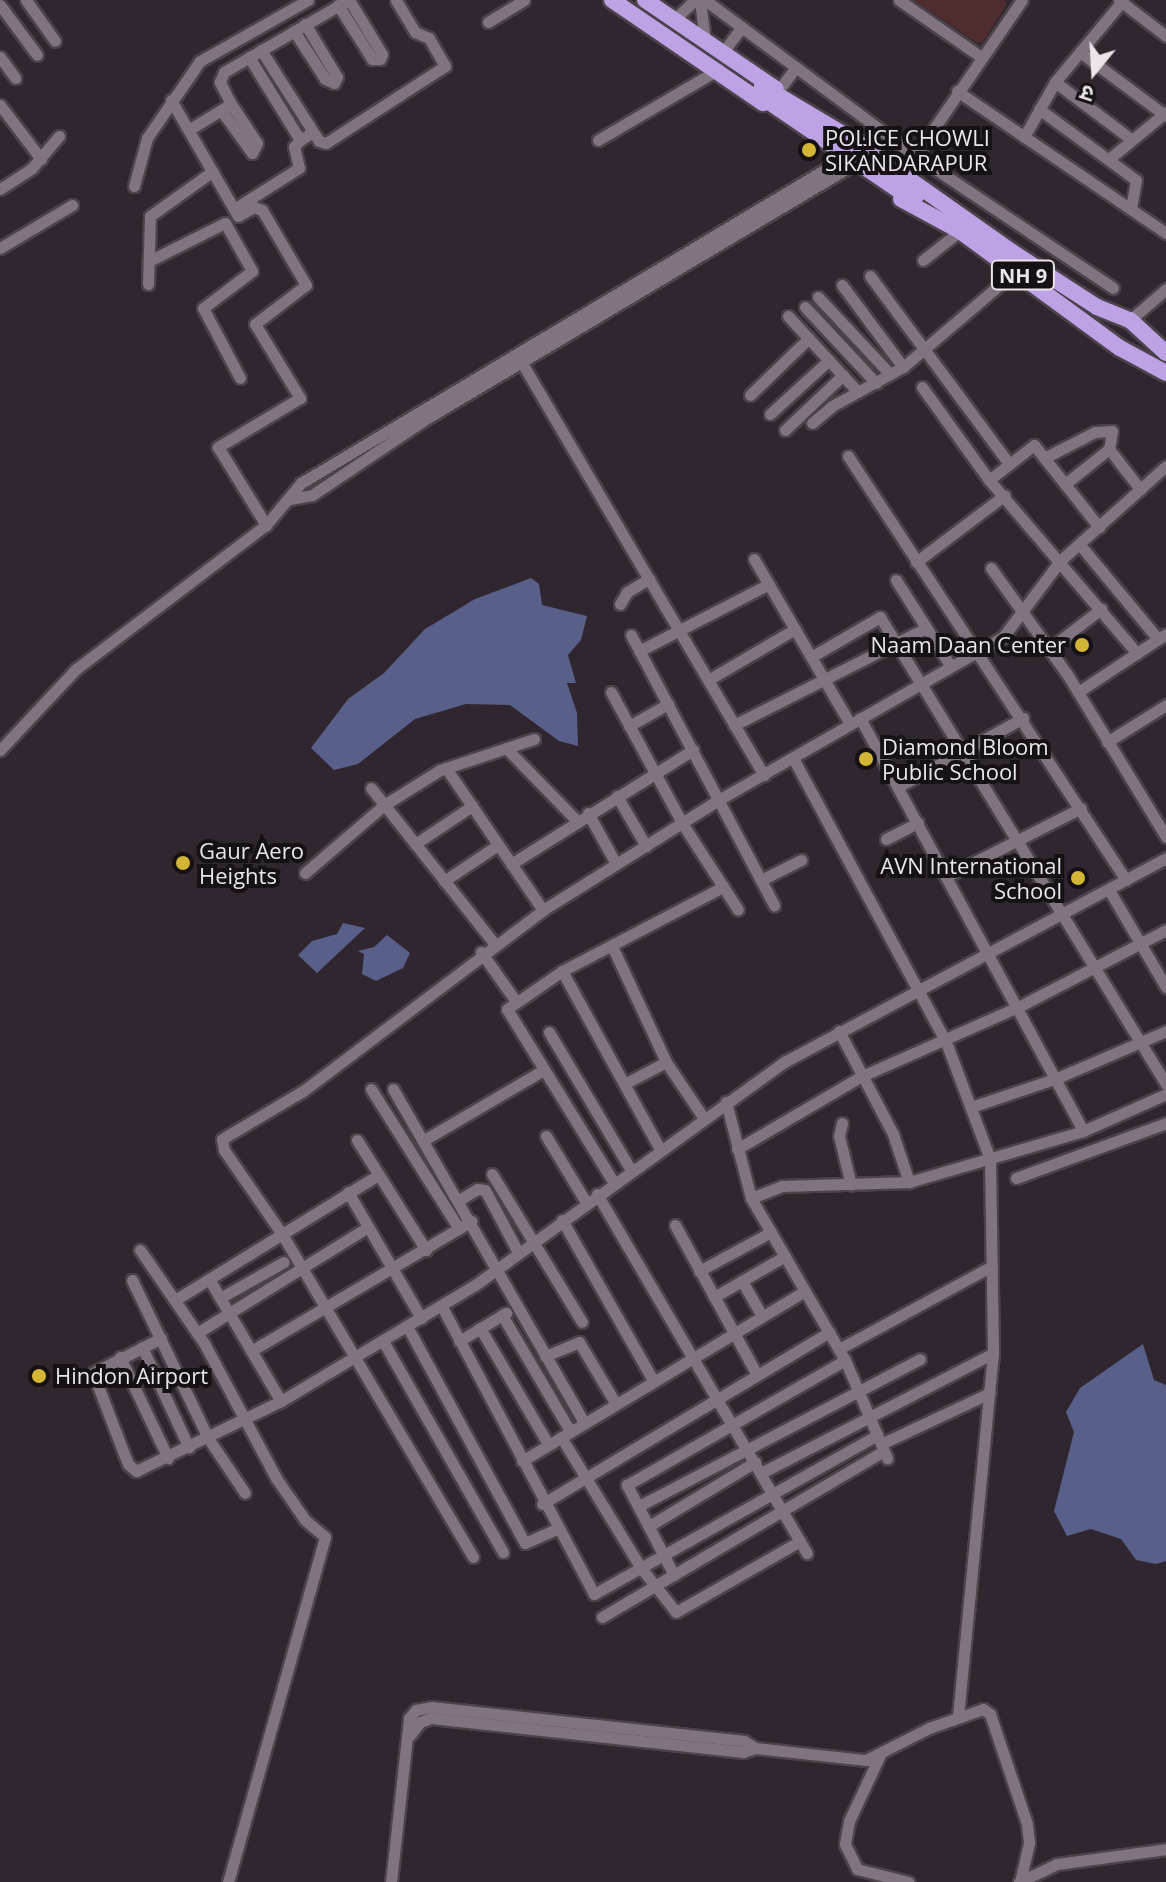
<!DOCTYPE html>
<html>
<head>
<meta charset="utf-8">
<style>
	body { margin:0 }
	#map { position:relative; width:1166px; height:1882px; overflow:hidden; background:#30262f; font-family:"Open Sans","Noto Sans Devanagari",sans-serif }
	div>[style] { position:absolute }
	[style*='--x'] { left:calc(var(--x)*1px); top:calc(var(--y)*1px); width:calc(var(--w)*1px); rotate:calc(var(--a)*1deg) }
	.green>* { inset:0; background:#4f2c2d }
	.water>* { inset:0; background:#585f89 }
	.roads { filter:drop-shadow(2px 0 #4b424a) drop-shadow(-2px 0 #4b424a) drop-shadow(0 2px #4b424a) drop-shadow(0 -2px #4b424a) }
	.minor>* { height:11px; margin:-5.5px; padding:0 5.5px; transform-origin:5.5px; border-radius:5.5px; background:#807480 }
	.highway>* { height:16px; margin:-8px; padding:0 8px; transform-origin:8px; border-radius:8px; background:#bda3e6 }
	.dots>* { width:22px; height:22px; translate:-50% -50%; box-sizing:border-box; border:4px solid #151115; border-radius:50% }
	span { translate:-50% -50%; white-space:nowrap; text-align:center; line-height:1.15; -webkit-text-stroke:8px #151115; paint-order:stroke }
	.shield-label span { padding:2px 6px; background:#151115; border:2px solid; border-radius:6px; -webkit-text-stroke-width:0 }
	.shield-label { font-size:20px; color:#ebe5eb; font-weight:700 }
	.poi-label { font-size:22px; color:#ebe5eb }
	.left { translate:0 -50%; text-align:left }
	.right { translate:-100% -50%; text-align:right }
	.north { position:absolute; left:1054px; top:32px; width:80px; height:80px; -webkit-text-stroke:6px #151115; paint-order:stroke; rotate:198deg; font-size:22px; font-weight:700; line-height:32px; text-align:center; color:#ebe5eb }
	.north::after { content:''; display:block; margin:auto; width:28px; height:36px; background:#ebe5eb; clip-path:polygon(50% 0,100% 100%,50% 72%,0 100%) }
</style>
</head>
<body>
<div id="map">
	<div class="green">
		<div style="clip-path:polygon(914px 0,1004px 0,1007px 4px,983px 42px,977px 43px)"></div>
	</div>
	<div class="water">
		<div style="clip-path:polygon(531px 578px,539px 584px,542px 605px,587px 616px,581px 640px,568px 655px,576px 683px,567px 683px,577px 713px,578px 746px,559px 741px,510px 705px,466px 704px,415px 719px,358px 764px,334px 770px,311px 748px,348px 699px,384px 673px,425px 629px,475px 599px)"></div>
		<div style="clip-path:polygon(343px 923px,365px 928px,317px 973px,298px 955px,312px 941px,337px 934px)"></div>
		<div style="clip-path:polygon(387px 935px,410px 953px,403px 968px,376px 981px,362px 974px,364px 954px,358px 951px,374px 947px)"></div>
		<div style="clip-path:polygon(1143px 1344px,1154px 1380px,1166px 1385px,1166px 1561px,1156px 1564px,1136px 1560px,1121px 1539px,1091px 1529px,1067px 1536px,1054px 1511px,1074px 1432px,1066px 1412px,1080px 1388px)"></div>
	</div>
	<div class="roads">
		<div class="minor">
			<div style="--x:26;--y:0;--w:50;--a:54.7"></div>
			<div style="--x:700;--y:0;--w:39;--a:83"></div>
			<div style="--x:705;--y:0;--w:262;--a:36.5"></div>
			<div style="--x:916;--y:156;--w:237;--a:33.8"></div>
			<div style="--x:899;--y:0;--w:100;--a:34.8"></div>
			<div style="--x:1119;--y:0;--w:59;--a:37.5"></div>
			<div style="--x:0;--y:5;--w:62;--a:53.5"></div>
			<div style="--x:338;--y:5;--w:64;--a:57.8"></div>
			<div style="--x:372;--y:59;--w:8;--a:0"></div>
			<div style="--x:380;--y:59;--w:5;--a:-68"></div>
			<div style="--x:382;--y:54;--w:63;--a:-121.4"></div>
			<div style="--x:675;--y:19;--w:28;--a:-44"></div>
			<div style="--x:488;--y:22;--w:42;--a:-31.4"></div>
			<div style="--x:294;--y:31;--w:57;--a:57.1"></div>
			<div style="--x:325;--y:79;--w:10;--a:24"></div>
			<div style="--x:334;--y:83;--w:7;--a:-63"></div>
			<div style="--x:337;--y:77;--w:62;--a:-121.1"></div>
			<div style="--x:261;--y:50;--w:108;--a:57.5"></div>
			<div style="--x:319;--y:141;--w:7;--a:16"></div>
			<div style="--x:326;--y:143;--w:142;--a:-32.9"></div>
			<div style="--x:445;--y:66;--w:32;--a:-120"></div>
			<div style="--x:429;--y:38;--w:15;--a:-157"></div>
			<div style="--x:415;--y:32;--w:37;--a:-121"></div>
			<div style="--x:723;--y:52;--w:31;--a:-53"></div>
			<div style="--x:1080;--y:52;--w:107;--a:36.7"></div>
			<div style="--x:0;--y:57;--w:26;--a:54"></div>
			<div style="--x:249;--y:57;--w:97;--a:58.4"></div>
			<div style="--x:300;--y:140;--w:15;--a:-32"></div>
			<div style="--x:1055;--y:82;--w:95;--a:36.9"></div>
			<div style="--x:778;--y:91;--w:30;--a:-53"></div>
			<div style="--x:957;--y:91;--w:253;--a:34.2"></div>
			<div style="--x:171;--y:100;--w:134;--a:60"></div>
			<div style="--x:238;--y:216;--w:18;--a:-29"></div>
			<div style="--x:254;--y:207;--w:9;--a:21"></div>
			<div style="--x:262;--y:210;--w:87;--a:59.6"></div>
			<div style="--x:306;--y:285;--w:64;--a:142.6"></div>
			<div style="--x:255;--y:324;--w:87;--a:58.7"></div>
			<div style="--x:300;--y:398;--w:96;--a:149.1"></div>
			<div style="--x:218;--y:447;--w:92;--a:58.4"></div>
			<div style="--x:0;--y:105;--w:68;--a:52.8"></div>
			<div style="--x:1039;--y:109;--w:120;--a:36.2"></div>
			<div style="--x:1136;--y:180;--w:28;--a:100"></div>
			<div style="--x:221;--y:110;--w:53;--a:54.2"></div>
			<div style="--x:252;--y:153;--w:11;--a:-63"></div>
			<div style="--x:257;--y:143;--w:47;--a:-123.7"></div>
			<div style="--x:190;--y:129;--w:48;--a:-31.4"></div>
			<div style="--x:231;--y:104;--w:25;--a:-117"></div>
			<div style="--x:220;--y:82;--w:11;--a:-68"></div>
			<div style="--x:224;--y:72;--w:143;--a:-30.1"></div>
			<div style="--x:1024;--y:137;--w:63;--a:-60.6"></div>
			<div style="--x:1055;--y:82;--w:107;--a:-50.3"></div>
			<div style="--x:598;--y:140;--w:140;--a:-30.4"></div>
			<div style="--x:1109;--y:159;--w:74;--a:-39.5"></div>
			<div style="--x:902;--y:175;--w:212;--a:-55.6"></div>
			<div style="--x:134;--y:186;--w:50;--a:-74.8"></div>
			<div style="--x:147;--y:138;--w:93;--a:-55.5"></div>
			<div style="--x:200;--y:61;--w:124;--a:-29.5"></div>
			<div style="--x:0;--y:189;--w:38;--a:-33"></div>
			<div style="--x:32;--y:168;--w:42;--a:-49.8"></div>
			<div style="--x:234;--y:209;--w:77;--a:-32.2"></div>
			<div style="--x:299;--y:168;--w:22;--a:-103"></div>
			<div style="--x:294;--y:147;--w:9;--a:-49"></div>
			<div style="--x:0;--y:248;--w:84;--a:-30.8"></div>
			<div style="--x:923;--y:260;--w:47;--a:-38.1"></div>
			<div style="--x:149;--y:261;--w:85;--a:-26.6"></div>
			<div style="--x:225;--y:223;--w:55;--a:60.6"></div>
			<div style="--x:252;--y:271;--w:61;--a:142.9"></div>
			<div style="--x:203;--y:308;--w:79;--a:62.1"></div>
			<div style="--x:870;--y:276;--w:234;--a:53.5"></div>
			<div style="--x:148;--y:284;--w:68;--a:-88.3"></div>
			<div style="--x:150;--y:216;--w:77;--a:-35.5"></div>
			<div style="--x:842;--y:285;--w:102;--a:53.4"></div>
			<div style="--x:818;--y:297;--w:105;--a:46.9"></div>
			<div style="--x:805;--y:307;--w:104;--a:46.9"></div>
			<div style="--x:788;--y:316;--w:103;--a:47.4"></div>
			<div style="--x:1130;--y:320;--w:48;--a:-40.7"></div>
			<div style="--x:522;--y:363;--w:478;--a:59.6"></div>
			<div style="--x:922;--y:387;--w:115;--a:54.2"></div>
			<div style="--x:989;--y:480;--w:228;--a:49.5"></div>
			<div style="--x:750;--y:395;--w:82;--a:-44"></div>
			<div style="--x:770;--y:414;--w:80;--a:-42.5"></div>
			<div style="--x:812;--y:423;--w:26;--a:-40"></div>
			<div style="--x:832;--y:406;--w:81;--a:-28.8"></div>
			<div style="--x:903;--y:367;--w:150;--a:-40.4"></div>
			<div style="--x:785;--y:430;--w:80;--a:-43.5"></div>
			<div style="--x:1109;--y:449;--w:51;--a:52.2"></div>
			<div style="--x:848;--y:456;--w:507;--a:56.75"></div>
			<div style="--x:1044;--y:458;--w:57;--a:-27"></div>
			<div style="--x:1095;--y:432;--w:17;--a:-3"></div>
			<div style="--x:1112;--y:431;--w:18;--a:99"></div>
			<div style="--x:1109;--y:449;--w:56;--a:141.5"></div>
			<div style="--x:989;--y:480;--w:57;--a:-37.9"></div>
			<div style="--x:1034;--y:445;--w:105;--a:51.6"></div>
			<div style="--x:290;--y:499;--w:22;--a:-10"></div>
			<div style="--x:312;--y:495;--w:135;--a:-33.8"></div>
			<div style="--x:424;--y:420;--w:508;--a:-30.75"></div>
			<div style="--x:1080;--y:545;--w:122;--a:50.3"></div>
			<div style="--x:754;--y:559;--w:191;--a:59.8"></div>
			<div style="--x:916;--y:562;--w:111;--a:-37"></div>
			<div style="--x:991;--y:568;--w:130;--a:54.4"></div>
			<div style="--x:1067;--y:674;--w:191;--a:58.7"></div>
			<div style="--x:896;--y:580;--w:101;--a:57.6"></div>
			<div style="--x:620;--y:604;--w:14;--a:-60"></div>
			<div style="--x:627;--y:592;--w:26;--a:-31"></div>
			<div style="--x:631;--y:635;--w:306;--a:62.1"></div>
			<div style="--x:1049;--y:649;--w:66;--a:-37.6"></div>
			<div style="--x:639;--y:651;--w:146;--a:-27.3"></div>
			<div style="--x:811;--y:657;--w:80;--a:-30.1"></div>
			<div style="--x:880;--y:617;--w:548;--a:58.52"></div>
			<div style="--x:708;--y:680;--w:101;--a:-30.4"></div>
			<div style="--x:611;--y:692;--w:149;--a:61.5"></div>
			<div style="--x:682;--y:823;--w:103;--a:57.2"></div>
			<div style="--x:1078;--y:692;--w:105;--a:-33.4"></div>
			<div style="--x:860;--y:718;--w:469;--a:61.6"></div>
			<div style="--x:734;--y:725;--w:215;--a:-26.8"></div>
			<div style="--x:629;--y:726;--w:45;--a:-29.4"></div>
			<div style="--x:1107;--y:742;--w:70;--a:-32.1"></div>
			<div style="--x:506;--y:748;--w:100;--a:45.8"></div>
			<div style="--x:0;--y:750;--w:111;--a:-46.8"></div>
			<div style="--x:76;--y:669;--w:238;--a:-37.2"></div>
			<div style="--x:266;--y:525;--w:55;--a:-50.2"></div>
			<div style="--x:301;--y:483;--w:641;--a:-30.89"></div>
			<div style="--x:793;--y:758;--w:323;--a:61.7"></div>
			<div style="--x:946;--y:1042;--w:125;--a:69.4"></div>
			<div style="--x:990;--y:1159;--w:194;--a:89.1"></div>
			<div style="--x:993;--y:1353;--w:365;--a:95.5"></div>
			<div style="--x:446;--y:768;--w:172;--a:55.7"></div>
			<div style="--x:898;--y:787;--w:143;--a:-28.9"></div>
			<div style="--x:371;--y:788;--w:198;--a:51.6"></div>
			<div style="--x:617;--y:796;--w:58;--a:59.9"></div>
			<div style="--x:588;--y:813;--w:58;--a:61.2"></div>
			<div style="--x:886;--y:839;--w:36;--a:-27"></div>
			<div style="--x:415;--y:844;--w:69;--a:-33.7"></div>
			<div style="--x:511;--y:864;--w:215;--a:-32.1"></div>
			<div style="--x:305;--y:873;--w:104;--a:-40.7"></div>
			<div style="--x:384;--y:805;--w:66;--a:-32"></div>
			<div style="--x:440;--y:770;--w:99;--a:-18.3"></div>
			<div style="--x:947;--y:876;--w:150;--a:-26.9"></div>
			<div style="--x:761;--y:880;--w:45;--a:-26.6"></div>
			<div style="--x:444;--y:881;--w:65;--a:-33.7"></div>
			<div style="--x:1109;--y:890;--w:113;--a:59.6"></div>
			<div style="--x:612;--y:946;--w:128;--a:65"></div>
			<div style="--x:666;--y:1062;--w:66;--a:56.1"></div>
			<div style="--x:481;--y:952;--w:59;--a:54.7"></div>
			<div style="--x:562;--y:971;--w:203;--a:61.2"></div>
			<div style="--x:839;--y:1031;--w:116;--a:62.3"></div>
			<div style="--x:893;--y:1134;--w:51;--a:71.6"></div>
			<div style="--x:549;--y:1032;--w:161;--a:59.3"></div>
			<div style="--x:626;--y:1083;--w:45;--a:-27.7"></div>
			<div style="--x:371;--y:1089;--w:165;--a:57.8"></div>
			<div style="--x:393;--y:1089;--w:385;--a:60.2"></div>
			<div style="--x:726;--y:1102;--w:99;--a:75.4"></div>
			<div style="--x:751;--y:1198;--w:187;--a:59.9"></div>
			<div style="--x:845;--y:1360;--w:107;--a:66.8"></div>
			<div style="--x:971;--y:1107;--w:91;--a:-18.6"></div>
			<div style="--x:1057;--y:1078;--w:119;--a:-23.3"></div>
			<div style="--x:842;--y:1123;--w:13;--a:103"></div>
			<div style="--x:839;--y:1136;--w:50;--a:76.2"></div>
			<div style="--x:546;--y:1136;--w:77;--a:58.8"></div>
			<div style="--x:357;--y:1140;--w:130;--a:57.9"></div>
			<div style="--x:424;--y:1140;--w:139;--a:-30.3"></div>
			<div style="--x:737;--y:1149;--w:145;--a:-30.3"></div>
			<div style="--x:862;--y:1076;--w:171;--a:-23.9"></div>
			<div style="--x:1018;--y:1007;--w:167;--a:-27.5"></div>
			<div style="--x:492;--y:1174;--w:173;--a:58.7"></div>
			<div style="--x:1016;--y:1178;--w:160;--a:-20.1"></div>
			<div style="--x:614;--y:1183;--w:204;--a:-121.6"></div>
			<div style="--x:507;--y:1009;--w:67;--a:-34.6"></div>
			<div style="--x:562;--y:971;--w:182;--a:-27.6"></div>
			<div style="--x:348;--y:1192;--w:146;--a:59.9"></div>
			<div style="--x:597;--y:1194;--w:416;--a:59.7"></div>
			<div style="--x:751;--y:1198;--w:33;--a:-21"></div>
			<div style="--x:782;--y:1186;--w:127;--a:-1.8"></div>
			<div style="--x:909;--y:1182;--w:181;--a:-16.3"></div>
			<div style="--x:1083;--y:1131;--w:91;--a:-24"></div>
			<div style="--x:459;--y:1200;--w:21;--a:-31"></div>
			<div style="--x:477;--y:1189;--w:8;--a:7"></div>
			<div style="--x:485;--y:1190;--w:70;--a:62"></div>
			<div style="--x:562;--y:1220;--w:186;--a:60.4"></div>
			<div style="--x:675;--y:1225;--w:169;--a:61.3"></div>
			<div style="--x:140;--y:1250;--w:113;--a:55.5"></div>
			<div style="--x:204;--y:1343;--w:153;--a:61.9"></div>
			<div style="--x:276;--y:1478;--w:51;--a:55.4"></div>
			<div style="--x:305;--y:1520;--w:26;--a:40"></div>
			<div style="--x:325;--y:1537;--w:358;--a:105.7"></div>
			<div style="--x:699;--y:1271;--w:82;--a:-28.4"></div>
			<div style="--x:209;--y:1279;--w:142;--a:59.5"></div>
			<div style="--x:132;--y:1280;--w:175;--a:64.3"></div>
			<div style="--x:208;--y:1438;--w:66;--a:56.1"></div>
			<div style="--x:742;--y:1281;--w:40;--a:60.3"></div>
			<div style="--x:714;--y:1297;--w:82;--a:-30"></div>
			<div style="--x:220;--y:1298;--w:73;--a:-29.4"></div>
			<div style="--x:175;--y:1300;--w:238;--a:-31.6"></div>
			<div style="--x:441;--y:1305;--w:327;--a:62.1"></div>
			<div style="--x:594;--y:1594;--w:325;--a:-29.3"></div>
			<div style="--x:502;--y:1315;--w:134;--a:59.6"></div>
			<div style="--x:407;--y:1326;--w:247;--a:61.5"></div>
			<div style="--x:525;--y:1543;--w:35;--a:-24"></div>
			<div style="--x:480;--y:1328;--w:134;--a:59.6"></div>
			<div style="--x:197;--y:1333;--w:201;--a:-31.8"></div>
			<div style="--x:161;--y:1338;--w:76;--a:152.8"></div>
			<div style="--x:93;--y:1373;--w:97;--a:69"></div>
			<div style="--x:128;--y:1464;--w:11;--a:41"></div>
			<div style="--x:136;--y:1471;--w:161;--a:-25.8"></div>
			<div style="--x:281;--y:1401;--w:226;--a:-30.9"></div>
			<div style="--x:475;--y:1285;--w:383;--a:-35.8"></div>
			<div style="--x:786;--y:1061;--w:431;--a:-28.1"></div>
			<div style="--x:383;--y:1341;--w:243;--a:60.4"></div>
			<div style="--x:459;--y:1341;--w:55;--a:-30.8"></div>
			<div style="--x:142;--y:1347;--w:111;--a:65"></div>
			<div style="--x:839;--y:1349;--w:174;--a:-28.5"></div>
			<div style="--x:251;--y:1351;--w:256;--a:-30.5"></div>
			<div style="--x:545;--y:1356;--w:37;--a:-22"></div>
			<div style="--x:579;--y:1342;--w:72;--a:59.2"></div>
			<div style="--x:120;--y:1357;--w:112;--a:64.6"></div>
			<div style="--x:561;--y:1437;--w:153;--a:58.6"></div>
			<div style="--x:641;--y:1568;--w:56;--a:51.5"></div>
			<div style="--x:676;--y:1612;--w:143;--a:-29.8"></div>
			<div style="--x:881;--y:1444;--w:120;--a:-25.1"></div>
			<div style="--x:522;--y:1461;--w:330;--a:-31"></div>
			<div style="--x:761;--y:1473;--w:261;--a:-27.3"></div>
			<div style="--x:542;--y:1504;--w:335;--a:-30.9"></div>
			<div style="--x:639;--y:1506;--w:317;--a:-27.6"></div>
			<div style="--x:649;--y:1526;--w:124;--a:-31.1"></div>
			<div style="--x:473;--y:1557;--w:375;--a:-120.6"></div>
			<div style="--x:282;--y:1234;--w:102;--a:-124.6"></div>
			<div style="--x:224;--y:1150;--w:11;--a:-100"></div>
			<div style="--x:222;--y:1139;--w:94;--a:-30.7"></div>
			<div style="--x:303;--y:1091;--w:301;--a:-37"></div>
			<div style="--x:543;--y:910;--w:209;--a:-32.1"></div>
			<div style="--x:720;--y:799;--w:326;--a:-29.8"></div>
			<div style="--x:1003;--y:637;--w:95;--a:-53.1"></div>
			<div style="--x:1060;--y:561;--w:142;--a:-41.9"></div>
			<div style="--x:674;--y:1575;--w:102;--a:-117.6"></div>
			<div style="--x:627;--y:1485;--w:251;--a:-29.8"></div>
			<div style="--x:602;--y:1617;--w:327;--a:-30.5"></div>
			<div style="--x:410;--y:1735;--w:16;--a:-52"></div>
			<div style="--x:420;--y:1722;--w:12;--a:-20"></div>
			<div style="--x:431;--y:1718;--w:314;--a:6.2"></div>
			<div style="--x:743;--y:1752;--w:13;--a:-18"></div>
			<div style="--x:755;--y:1748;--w:112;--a:6.2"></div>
			<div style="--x:866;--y:1760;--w:71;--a:-26.9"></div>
			<div style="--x:929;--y:1728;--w:57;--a:-19.4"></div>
			<div style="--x:983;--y:1709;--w:9;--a:36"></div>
			<div style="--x:990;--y:1714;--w:116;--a:71.4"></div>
			<div style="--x:1027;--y:1824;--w:19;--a:84"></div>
			<div style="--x:1029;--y:1843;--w:39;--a:103"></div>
			<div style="--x:880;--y:1755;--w:73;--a:115.2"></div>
			<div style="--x:849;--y:1821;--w:23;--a:100"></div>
			<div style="--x:845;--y:1844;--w:28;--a:64"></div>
			<div style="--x:857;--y:1869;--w:53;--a:14.3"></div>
			<div style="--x:391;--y:1882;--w:165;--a:-83.7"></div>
			<div style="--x:409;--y:1718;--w:11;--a:-49"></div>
			<div style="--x:416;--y:1710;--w:15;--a:-11"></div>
			<div style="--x:431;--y:1707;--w:315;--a:6.2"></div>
			<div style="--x:744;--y:1741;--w:13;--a:32"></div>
			<div style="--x:1019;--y:1882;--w:42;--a:-25.3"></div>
			<div style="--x:1057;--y:1864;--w:110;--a:-7.8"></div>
		</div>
		<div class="highway">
			<div style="--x:612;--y:0;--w:183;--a:34.3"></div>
			<div style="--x:645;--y:0;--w:158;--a:34.2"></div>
			<div style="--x:762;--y:86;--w:123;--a:30.7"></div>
			<div style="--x:868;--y:149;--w:67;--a:44.4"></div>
			<div style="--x:916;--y:196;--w:9;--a:180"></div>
			<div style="--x:907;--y:196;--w:176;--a:-145.7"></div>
			<div style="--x:762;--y:97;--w:11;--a:-90"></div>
			<div style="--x:910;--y:180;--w:125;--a:35.2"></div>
			<div style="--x:1012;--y:252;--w:101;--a:32.9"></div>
			<div style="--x:1097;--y:307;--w:35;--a:22"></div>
			<div style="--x:1130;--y:320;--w:49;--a:42.5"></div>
			<div style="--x:901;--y:199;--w:67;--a:28.5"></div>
			<div style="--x:960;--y:231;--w:198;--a:36.2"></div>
			<div style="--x:1120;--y:348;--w:52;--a:28.5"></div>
		</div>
	</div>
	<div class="dots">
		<div style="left:809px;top:150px;background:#d3b635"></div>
		<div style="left:1082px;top:645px;background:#d3b635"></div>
		<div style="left:866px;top:759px;background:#d3b635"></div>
		<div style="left:183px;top:863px;background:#d3b635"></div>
		<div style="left:1078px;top:878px;background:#d3b635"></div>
		<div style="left:39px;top:1376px;background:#d3b635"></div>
	</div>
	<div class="shield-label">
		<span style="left:1023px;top:275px">NH 9</span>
	</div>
	<div class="poi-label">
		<span class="left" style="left:825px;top:150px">POLICE CHOWLI<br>SIKANDARAPUR</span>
		<span class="right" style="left:1066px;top:645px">Naam Daan Center</span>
		<span class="left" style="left:882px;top:759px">Diamond Bloom<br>Public School</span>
		<span class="left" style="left:199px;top:863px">Gaur Aero<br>Heights</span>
		<span class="right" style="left:1062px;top:878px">AVN International<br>School</span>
		<span class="left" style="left:55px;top:1376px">Hindon Airport</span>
	</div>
	<div class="north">उ</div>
</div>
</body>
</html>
